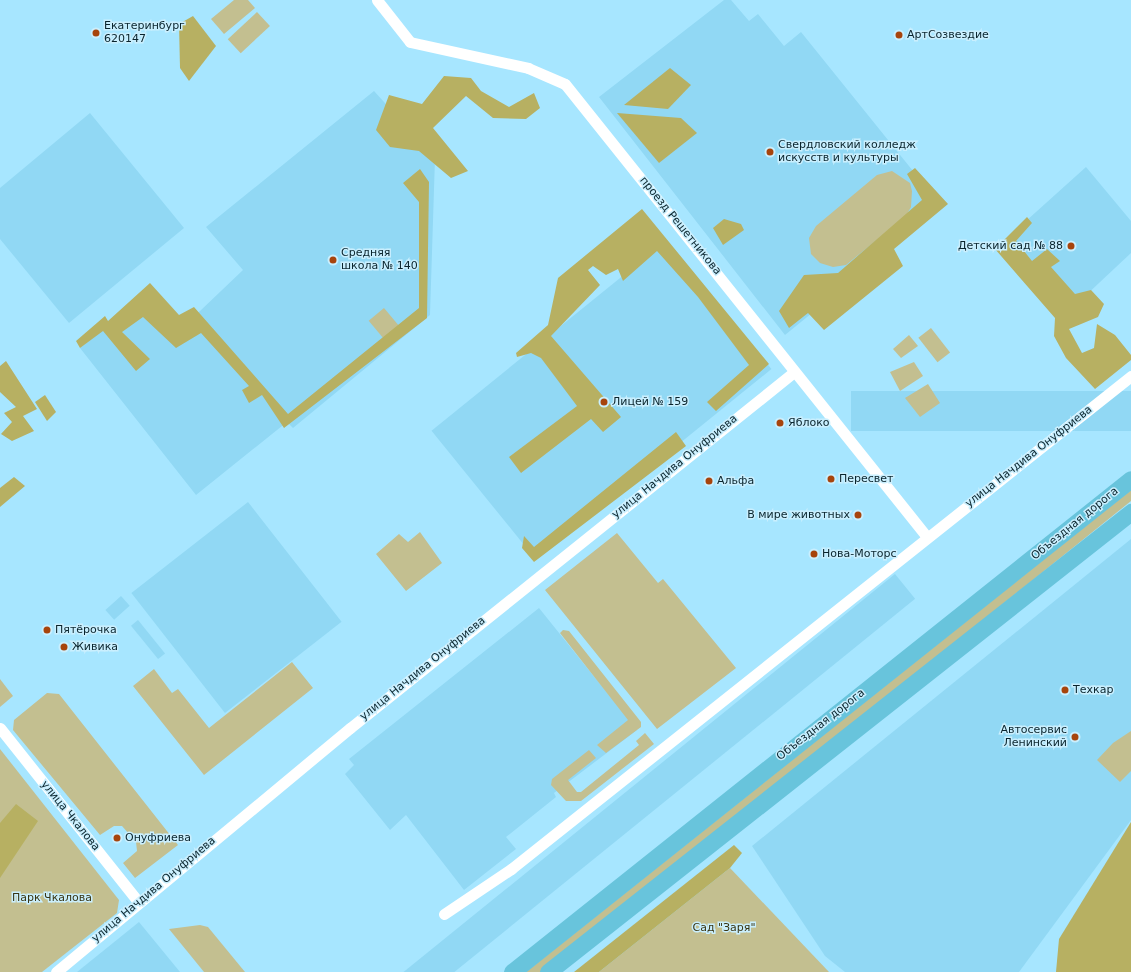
<!DOCTYPE html>
<html>
<head>
<meta charset="utf-8">
<style>
	body { margin:0 }
	#map { position:relative; width:1131px; height:972px; overflow:hidden; background:#a7e6ff; font-family:"DejaVu Sans",sans-serif }
	div>[style] { position:absolute }
	[style*='--x'] { left:calc(var(--x)*1px); top:calc(var(--y)*1px); width:calc(var(--w)*1px); rotate:calc(var(--a)*1deg) }
	.built>* { inset:0; background:#91d8f4; transform-origin:0 0 }
	.green>* { inset:0; background:#c3bf90; transform-origin:0 0 }
	.forest>* { inset:0; background:#b7b062 }
	.street>* { height:11px; margin:-5.5px; padding:0 5.5px; transform-origin:5.5px; border-radius:5.5px; background:#fff }
	.primary>* { height:17px; margin:-8.5px; padding:0 8.5px; transform-origin:8.5px; border-radius:8.5px; background:#68c4dc }
	.dots>* { width:11px; height:11px; translate:-50% -50%; box-sizing:border-box; border:2px solid #caeffe; border-radius:50% }
	span { translate:-50% -50%; white-space:nowrap; text-align:center; line-height:1.15; -webkit-text-stroke:3px #caeffe; paint-order:stroke }
	.poi-label { font-size:11px; color:#09242d }
	.left { translate:0 -50%; text-align:left }
	.right { translate:-100% -50%; text-align:right }
	.street-label { font-size:11px; color:#09242d }
	.park-label { font-size:11px; color:#383412 }
</style>
</head>
<body>
<div id="map">
	<div class="built">
		<div style="clip-path:polygon(724px 0,731px 0,749px 21px,758px 14px,784px 46px,801px 32px,942px 207px,785px 335px,599px 97px)"></div>
		<div style="clip-path:polygon(374px 91px,435px 158px,430px 315px,293px 428px,287px 422px,196px 495px,80px 348px,141px 300px,169px 335px,200px 311px,243px 270px,206px 227px)"></div>
		<div style="clip-path:polygon(90px 113px,184px 228px,69px 323px,0 239px,0 188px)"></div>
		<div style="clip-path:polygon(1086px 167px,1131px 221px,1131px 253px,1067px 313px,1006px 239px)"></div>
		<div style="left:667px;top:240px;width:166px;height:303px;rotate:51deg"></div>
		<div style="left:1131px;top:391px;width:40px;height:280px;rotate:90deg"></div>
		<div style="left:248px;top:502px;width:152px;height:148px;rotate:52deg"></div>
		<div style="clip-path:polygon(1131px 539px,1131px 820px,1019px 972px,845px 972px,825px 956px,752px 846px)"></div>
		<div style="left:895px;top:574px;width:32px;height:634px;rotate:51deg"></div>
		<div style="left:121px;top:596px;width:13px;height:21px;rotate:48deg"></div>
		<div style="clip-path:polygon(539px 608px,637px 730px,554px 793px,556px 797px,506px 837px,516px 849px,464px 890px,406px 815px,390px 830px,345px 774px,354px 765px,349px 759px)"></div>
		<div style="left:138px;top:620px;width:43px;height:9px;rotate:51deg"></div>
		<div style="clip-path:polygon(139px 922px,180px 972px,77px 972px)"></div>
	</div>
	<div class="green">
		<div style="clip-path:polygon(234px 0,248px 0,255px 8px,224px 34px,211px 19px)"></div>
		<div style="left:257px;top:12px;width:19px;height:40px;rotate:47deg"></div>
		<div style="clip-path:polygon(892px 171px,910px 183px,912px 191px,911px 207px,906px 216px,846px 265px,833px 267px,820px 263px,811px 254px,809px 238px,816px 226px,877px 175px)"></div>
		<div style="left:384px;top:308px;width:31px;height:20px;rotate:50deg"></div>
		<div style="left:931px;top:328px;width:31px;height:16px;rotate:52deg"></div>
		<div style="clip-path:polygon(909px 335px,918px 346px,901px 358px,893px 349px)"></div>
		<div style="clip-path:polygon(914px 362px,923px 376px,900px 391px,890px 372px)"></div>
		<div style="clip-path:polygon(928px 384px,940px 403px,920px 417px,905px 398px)"></div>
		<div style="clip-path:polygon(1131px 490px,1131px 501px,708px 841px,542px 972px,526px 972px)"></div>
		<div style="clip-path:polygon(420px 532px,442px 563px,406px 591px,376px 554px,399px 534px,408px 542px)"></div>
		<div style="clip-path:polygon(617px 533px,658px 583px,663px 579px,736px 668px,657px 729px,545px 590px)"></div>
		<div style="clip-path:polygon(563px 630px,569px 631px,641px 722px,641px 727px,606px 753px,597px 745px,628px 720px,560px 633px)"></div>
		<div style="clip-path:polygon(292px 662px,313px 688px,204px 775px,133px 686px,154px 669px,172px 693px,178px 689px,209px 728px)"></div>
		<div style="clip-path:polygon(0 679px,13px 696px,0 707px)"></div>
		<div style="clip-path:polygon(47px 693px,59px 694px,178px 845px,135px 878px,123px 863px,137px 851px,136px 842px,122px 826px,114px 826px,100px 835px,13px 730px,14px 720px)"></div>
		<div style="clip-path:polygon(1131px 731px,1131px 771px,1120px 782px,1097px 760px,1113px 743px)"></div>
		<div style="clip-path:polygon(645px 733px,654px 744px,581px 801px,566px 801px,551px 785px,552px 779px,589px 750px,596px 758px,568px 780px,577px 792px,581px 792px,639px 745px,636px 741px)"></div>
		<div style="clip-path:polygon(0 749px,119px 900px,117px 913px,42px 972px,0 972px)"></div>
		<div style="clip-path:polygon(730px 868px,829px 972px,599px 972px)"></div>
		<div style="clip-path:polygon(200px 925px,208px 927px,245px 972px,204px 972px,169px 929px)"></div>
	</div>
	<div class="forest">
		<div style="clip-path:polygon(193px 16px,216px 46px,189px 81px,180px 68px,179px 24px)"></div>
		<div style="clip-path:polygon(670px 68px,691px 85px,668px 109px,624px 105px)"></div>
		<div style="clip-path:polygon(444px 76px,471px 78px,481px 91px,509px 107px,534px 93px,540px 108px,526px 119px,493px 118px,466px 96px,433px 128px,468px 171px,451px 178px,419px 151px,390px 147px,376px 130px,389px 95px,422px 104px)"></div>
		<div style="clip-path:polygon(617px 113px,681px 118px,697px 133px,659px 163px)"></div>
		<div style="clip-path:polygon(915px 168px,948px 204px,894px 249px,903px 266px,824px 330px,808px 313px,789px 328px,779px 311px,804px 275px,838px 273px,922px 200px,907px 174px)"></div>
		<div style="clip-path:polygon(420px 169px,429px 182px,427px 318px,284px 428px,262px 395px,249px 403px,242px 390px,249px 386px,201px 333px,176px 348px,143px 317px,122px 332px,150px 359px,136px 371px,103px 331px,80px 348px,76px 341px,105px 316px,108px 321px,150px 283px,179px 315px,194px 307px,288px 414px,419px 308px,419px 202px,403px 183px)"></div>
		<div style="clip-path:polygon(642px 209px,769px 364px,716px 411px,707px 402px,749px 365px,698px 297px,657px 251px,623px 281px,618px 269px,606px 275px,593px 266px,588px 270px,600px 285px,551px 336px,621px 417px,603px 432px,591px 419px,521px 473px,509px 457px,577px 406px,541px 358px,531px 353px,517px 357px,516px 353px,548px 325px,558px 278px)"></div>
		<div style="clip-path:polygon(1027px 217px,1032px 223px,1016px 241px,1032px 261px,1047px 249px,1060px 261px,1051px 267px,1075px 294px,1091px 290px,1104px 304px,1098px 317px,1069px 329px,1082px 353px,1094px 348px,1097px 324px,1115px 335px,1131px 355px,1131px 360px,1095px 389px,1066px 358px,1054px 336px,1055px 318px,995px 249px)"></div>
		<div style="clip-path:polygon(724px 219px,741px 224px,744px 230px,723px 245px,713px 228px)"></div>
		<div style="clip-path:polygon(6px 361px,37px 409px,23px 416px,34px 431px,12px 441px,1px 434px,12px 422px,4px 413px,16px 407px,0 392px,0 366px)"></div>
		<div style="clip-path:polygon(45px 395px,56px 412px,47px 421px,35px 402px)"></div>
		<div style="clip-path:polygon(676px 432px,686px 446px,534px 562px,522px 548px,524px 536px,534px 547px)"></div>
		<div style="clip-path:polygon(14px 477px,25px 486px,0 507px,0 488px)"></div>
		<div style="clip-path:polygon(16px 804px,38px 821px,0 878px,0 823px)"></div>
		<div style="clip-path:polygon(1131px 822px,1131px 972px,1056px 972px,1059px 939px)"></div>
		<div style="clip-path:polygon(734px 845px,742px 853px,730px 868px,599px 972px,574px 972px)"></div>
	</div>
	<div class="street">
		<div style="--x:377;--y:0;--w:53;--a:51.8"></div>
		<div style="--x:410;--y:42;--w:121;--a:12.4"></div>
		<div style="--x:528;--y:68;--w:40;--a:23.4"></div>
		<div style="--x:565;--y:84;--w:580;--a:51.37"></div>
		<div style="--x:0;--y:728;--w:223;--a:51.5"></div>
		<div style="--x:444;--y:914;--w:81;--a:-33.9"></div>
		<div style="--x:511;--y:869;--w:792;--a:-38.49"></div>
		<div style="--x:56;--y:972;--w:382;--a:-39.7"></div>
		<div style="--x:350;--y:728;--w:569;--a:-38.72"></div>
	</div>
	<div class="primary">
		<div style="--x:512;--y:972;--w:791;--a:-38.54"></div>
		<div style="--x:548;--y:972;--w:743;--a:-38.27"></div>
	</div>
	<div class="dots">
		<div style="left:96px;top:33px;background:#a7440c"></div>
		<div style="left:899px;top:35px;background:#a7440c"></div>
		<div style="left:770px;top:152px;background:#a7440c"></div>
		<div style="left:1071px;top:246px;background:#a7440c"></div>
		<div style="left:333px;top:260px;background:#a7440c"></div>
		<div style="left:604px;top:402px;background:#a7440c"></div>
		<div style="left:780px;top:423px;background:#a7440c"></div>
		<div style="left:831px;top:479px;background:#a7440c"></div>
		<div style="left:709px;top:481px;background:#a7440c"></div>
		<div style="left:858px;top:515px;background:#a7440c"></div>
		<div style="left:814px;top:554px;background:#a7440c"></div>
		<div style="left:47px;top:630px;background:#a7440c"></div>
		<div style="left:64px;top:647px;background:#a7440c"></div>
		<div style="left:1065px;top:690px;background:#a7440c"></div>
		<div style="left:1075px;top:737px;background:#a7440c"></div>
		<div style="left:117px;top:838px;background:#a7440c"></div>
	</div>
	<div class="poi-label">
		<span class="left" style="left:104px;top:33px">Екатеринбург<br>620147</span>
		<span class="left" style="left:907px;top:35px">АртСозвездие</span>
		<span class="left" style="left:778px;top:152px">Свердловский колледж<br>искусств и культуры</span>
		<span class="right" style="left:1063px;top:246px">Детский сад № 88</span>
		<span class="left" style="left:341px;top:260px">Средняя<br>школа № 140</span>
		<span class="left" style="left:612px;top:402px">Лицей № 159</span>
		<span class="left" style="left:788px;top:423px">Яблоко</span>
		<span class="left" style="left:839px;top:479px">Пересвет</span>
		<span class="left" style="left:717px;top:481px">Альфа</span>
		<span class="right" style="left:850px;top:515px">В мире животных</span>
		<span class="left" style="left:822px;top:554px">Нова-Моторс</span>
		<span class="left" style="left:55px;top:630px">Пятёрочка</span>
		<span class="left" style="left:72px;top:647px">Живика</span>
		<span class="left" style="left:1073px;top:690px">Техкар</span>
		<span class="right" style="left:1067px;top:737px">Автосервис<br>Ленинский</span>
		<span class="left" style="left:125px;top:838px">Онуфриева</span>
	</div>
	<div class="street-label">
		<span style="left:680px;top:226px;rotate:51deg">проезд Решетникова</span>
		<span style="left:1029px;top:457px;rotate:-38deg">улица Начдива Онуфриева</span>
		<span style="left:675px;top:467px;rotate:-39deg">улица Начдива Онуфриева</span>
		<span style="left:1075px;top:524px;rotate:-39deg">Объездная дорога</span>
		<span style="left:423px;top:669px;rotate:-39deg">улица Начдива Онуфриева</span>
		<span style="left:821px;top:725px;rotate:-38deg">Объездная дорога</span>
		<span style="left:70px;top:816px;rotate:51deg">улица Чкалова</span>
		<span style="left:154px;top:890px;rotate:-40deg">улица Начдива Онуфриева</span>
	</div>
	<div class="park-label">
		<span style="left:52px;top:898px">Парк Чкалова</span>
		<span style="left:724px;top:928px">Сад "Заря"</span>
	</div>
</div>
</body>
</html>
